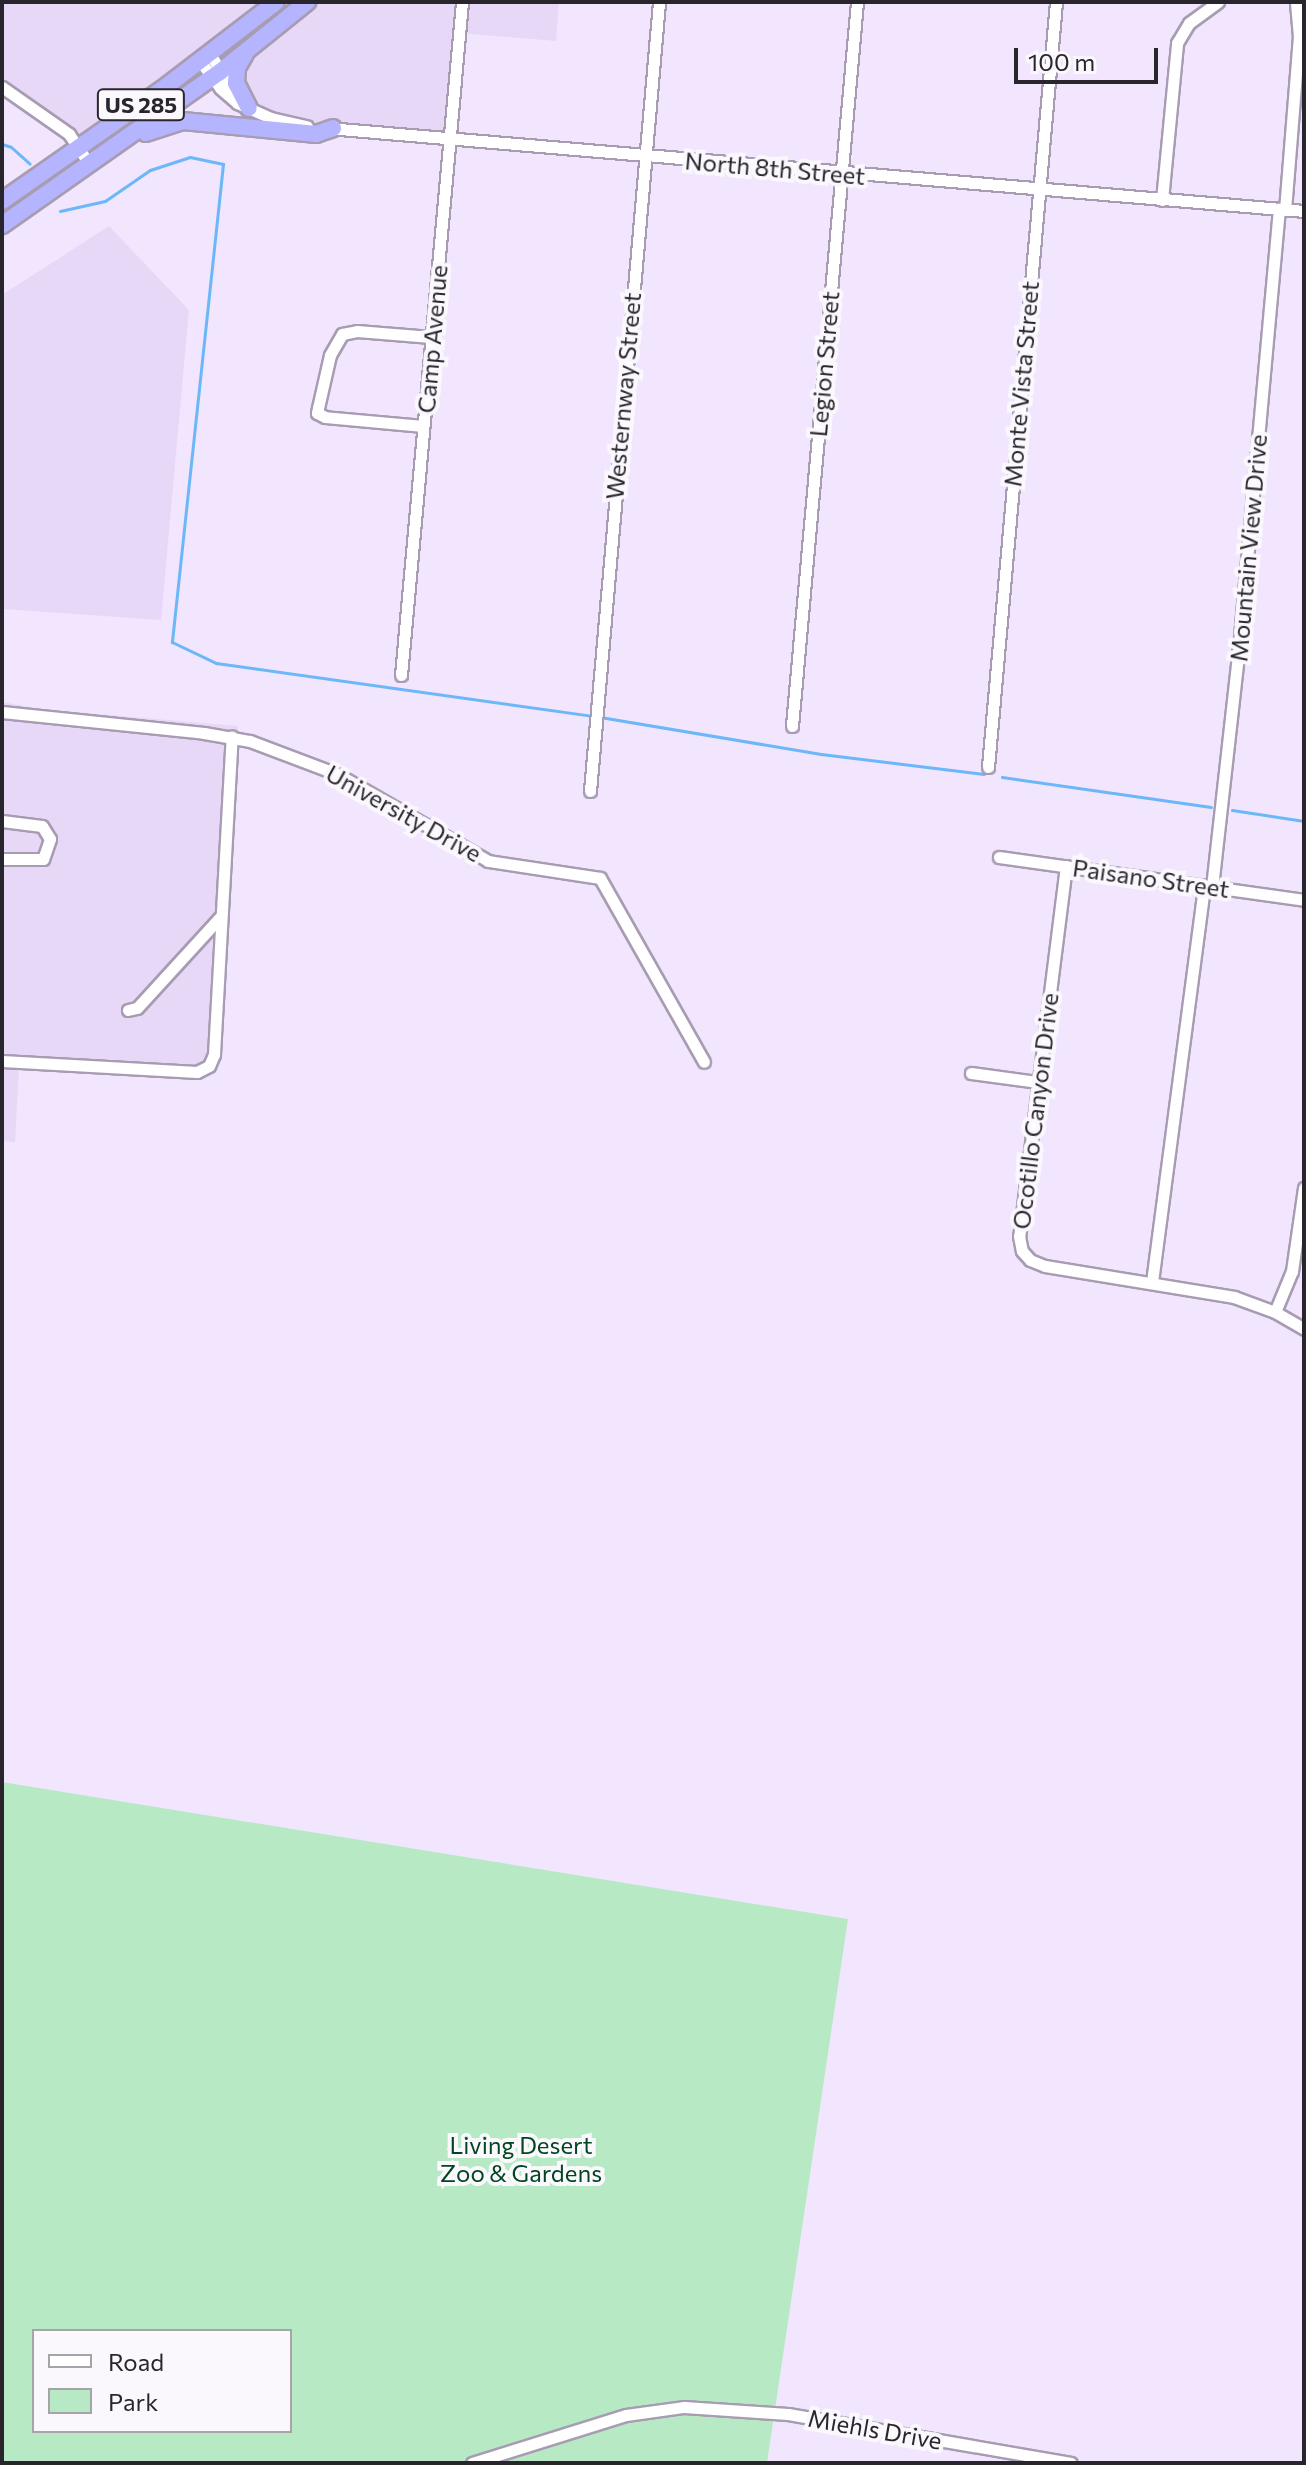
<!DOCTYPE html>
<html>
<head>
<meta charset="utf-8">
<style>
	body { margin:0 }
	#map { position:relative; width:1306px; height:2465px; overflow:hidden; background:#f2e6fe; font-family:Commissioner,sans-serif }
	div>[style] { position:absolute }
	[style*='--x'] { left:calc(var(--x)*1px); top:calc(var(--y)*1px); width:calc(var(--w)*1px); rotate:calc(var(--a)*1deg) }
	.built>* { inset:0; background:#e8d8f7 }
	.green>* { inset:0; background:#b7eac4 }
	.stream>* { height:3px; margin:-1.5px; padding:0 1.5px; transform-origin:1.5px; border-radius:1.5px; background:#6cb7f8 }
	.roads { filter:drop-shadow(2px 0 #a79cb2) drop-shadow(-2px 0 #a79cb2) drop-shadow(0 2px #a79cb2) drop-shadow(0 -2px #a79cb2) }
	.minor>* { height:11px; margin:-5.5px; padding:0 5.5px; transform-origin:5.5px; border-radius:5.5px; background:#fff }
	.highway>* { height:16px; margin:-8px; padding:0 8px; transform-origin:8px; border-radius:8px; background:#b5b4ff }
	span { translate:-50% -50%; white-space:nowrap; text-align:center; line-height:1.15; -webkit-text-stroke:8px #faf8fc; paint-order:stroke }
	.shield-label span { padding:2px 6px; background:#faf8fc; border:2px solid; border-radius:6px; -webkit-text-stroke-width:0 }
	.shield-label { font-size:22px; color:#29252d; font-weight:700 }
	.street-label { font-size:24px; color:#29252d }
	.park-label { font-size:24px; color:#004620 }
	.frame { position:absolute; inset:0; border:4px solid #29252d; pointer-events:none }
	.legend { position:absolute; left:32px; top:2329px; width:260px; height:104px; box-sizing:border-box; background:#faf8fc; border:2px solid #a6a4a9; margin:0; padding:10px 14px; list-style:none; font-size:24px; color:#29252d }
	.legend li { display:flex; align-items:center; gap:16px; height:40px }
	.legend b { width:40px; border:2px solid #a6a4a9 }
	.scale { position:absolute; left:1014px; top:48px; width:144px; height:36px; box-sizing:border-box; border:4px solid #29252d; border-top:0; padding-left:10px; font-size:24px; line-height:28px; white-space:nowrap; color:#29252d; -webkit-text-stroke:6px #faf8fc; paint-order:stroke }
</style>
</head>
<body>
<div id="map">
	<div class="built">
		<div style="clip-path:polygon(2px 2px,274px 2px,79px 150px,69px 134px,2px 87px)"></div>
		<div style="clip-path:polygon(307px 2px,559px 2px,556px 41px,459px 33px,449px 140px,301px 125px,261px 113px,236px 76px,237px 68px)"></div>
		<div style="clip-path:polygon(109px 226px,189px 310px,161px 620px,2px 609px,2px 295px)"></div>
		<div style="clip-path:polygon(2px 702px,40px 709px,238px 726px,216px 1068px,197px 1077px,19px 1069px,15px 1142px,2px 1141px)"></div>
	</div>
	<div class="green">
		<div style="clip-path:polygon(evenodd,2px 1782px,848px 1919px,767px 2463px,2px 2463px,2px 1782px,34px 2331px,290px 2331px,290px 2431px,34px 2431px,34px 2331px)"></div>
	</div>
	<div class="stream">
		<div style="--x:2;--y:144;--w:9;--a:18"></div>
		<div style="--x:11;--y:147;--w:25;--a:42"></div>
		<div style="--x:60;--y:211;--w:46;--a:-12.5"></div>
		<div style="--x:105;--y:201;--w:55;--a:-34.6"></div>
		<div style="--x:150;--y:170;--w:42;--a:-18"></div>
		<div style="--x:190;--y:157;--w:34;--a:12"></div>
		<div style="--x:223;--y:164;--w:481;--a:96.1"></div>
		<div style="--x:172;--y:642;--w:49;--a:25.5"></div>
		<div style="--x:216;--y:663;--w:380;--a:8"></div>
		<div style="--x:600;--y:717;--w:224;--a:9.5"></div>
		<div style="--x:821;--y:754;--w:164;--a:7"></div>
		<div style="--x:1002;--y:777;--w:211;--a:8.2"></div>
		<div style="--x:1232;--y:810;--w:73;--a:8.7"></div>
	</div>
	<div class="roads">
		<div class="minor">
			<div style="--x:210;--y:54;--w:51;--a:57.9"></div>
			<div style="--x:200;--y:61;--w:34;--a:53"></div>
			<div style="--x:220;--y:88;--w:23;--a:41"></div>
			<div style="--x:237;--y:103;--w:37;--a:24"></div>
			<div style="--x:271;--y:118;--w:37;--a:13"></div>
			<div style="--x:2;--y:87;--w:82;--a:35"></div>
			<div style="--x:69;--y:134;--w:37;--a:56"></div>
			<div style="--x:328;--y:128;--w:980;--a:4.86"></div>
			<div style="--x:1162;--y:200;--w:158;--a:-84.5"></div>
			<div style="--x:1177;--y:43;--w:23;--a:-59"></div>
			<div style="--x:1189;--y:23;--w:36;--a:-36"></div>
			<div style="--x:1285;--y:210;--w:174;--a:-85.4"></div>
			<div style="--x:1299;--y:37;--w:35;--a:-95"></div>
			<div style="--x:423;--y:426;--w:98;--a:-174.8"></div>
			<div style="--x:325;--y:417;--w:9;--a:-153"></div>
			<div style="--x:317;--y:413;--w:5;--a:-79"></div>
			<div style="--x:318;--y:408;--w:54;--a:-77.2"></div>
			<div style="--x:330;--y:355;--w:24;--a:-60"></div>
			<div style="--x:342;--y:334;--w:15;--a:-11"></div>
			<div style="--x:357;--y:331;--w:74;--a:4.6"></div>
			<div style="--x:401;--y:675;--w:676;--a:-84.82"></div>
			<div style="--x:2;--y:712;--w:203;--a:5.9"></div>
			<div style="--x:204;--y:733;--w:47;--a:9.9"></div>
			<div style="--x:250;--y:741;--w:93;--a:20.8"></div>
			<div style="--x:337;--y:774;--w:174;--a:29.9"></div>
			<div style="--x:488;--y:861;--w:113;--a:8.6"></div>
			<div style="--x:600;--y:878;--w:211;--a:60.5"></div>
			<div style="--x:792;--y:726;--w:727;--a:-84.87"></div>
			<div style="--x:988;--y:767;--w:768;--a:-84.92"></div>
			<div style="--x:590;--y:791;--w:792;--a:-85"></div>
			<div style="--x:2;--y:821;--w:40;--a:7.1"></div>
			<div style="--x:42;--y:826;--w:15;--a:58"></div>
			<div style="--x:50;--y:839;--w:21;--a:109"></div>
			<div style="--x:43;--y:859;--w:41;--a:180"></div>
			<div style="--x:999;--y:857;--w:308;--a:8"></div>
			<div style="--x:1066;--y:866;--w:373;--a:97.2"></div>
			<div style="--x:1019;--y:1236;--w:15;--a:79"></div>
			<div style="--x:1022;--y:1251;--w:12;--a:48"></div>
			<div style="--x:1030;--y:1260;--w:16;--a:22"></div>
			<div style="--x:1045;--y:1266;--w:192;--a:9.3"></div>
			<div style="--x:1234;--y:1297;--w:44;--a:20.1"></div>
			<div style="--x:1275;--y:1312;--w:34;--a:30"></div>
			<div style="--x:1212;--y:887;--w:241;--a:-83.6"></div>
			<div style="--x:1239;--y:648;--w:441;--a:-84.8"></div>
			<div style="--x:128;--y:1010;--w:9;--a:-13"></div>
			<div style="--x:137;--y:1008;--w:125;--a:-47.6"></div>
			<div style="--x:2;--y:1061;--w:195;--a:3.2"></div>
			<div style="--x:197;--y:1072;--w:13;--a:-27"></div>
			<div style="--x:209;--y:1066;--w:13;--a:-67"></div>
			<div style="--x:214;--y:1054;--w:318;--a:-86.8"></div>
			<div style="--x:971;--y:1073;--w:68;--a:7.7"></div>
			<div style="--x:1152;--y:1282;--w:400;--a:-82.5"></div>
			<div style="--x:1275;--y:1312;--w:44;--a:-67.5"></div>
			<div style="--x:1292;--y:1271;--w:84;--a:-81.8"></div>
			<div style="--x:472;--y:2463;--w:161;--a:-17.3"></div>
			<div style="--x:626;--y:2415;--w:59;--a:-7.9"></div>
			<div style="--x:684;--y:2407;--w:104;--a:3.9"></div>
			<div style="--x:788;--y:2414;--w:287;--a:9.8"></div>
		</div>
		<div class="highway">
			<div style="--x:245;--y:54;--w:16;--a:120"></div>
			<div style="--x:237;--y:68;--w:15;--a:94"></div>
			<div style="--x:236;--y:83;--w:28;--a:63"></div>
			<div style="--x:146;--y:133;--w:39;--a:-18"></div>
			<div style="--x:183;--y:121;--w:134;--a:5.6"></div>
			<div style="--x:316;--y:134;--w:18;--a:-19"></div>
			<div style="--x:2;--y:201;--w:203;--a:-34.9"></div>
			<div style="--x:168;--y:85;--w:136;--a:-37.5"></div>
			<div style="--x:2;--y:225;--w:266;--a:-35.1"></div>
			<div style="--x:220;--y:72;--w:112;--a:-38.8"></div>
		</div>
	</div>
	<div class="shield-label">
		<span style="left:141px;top:105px">US 285</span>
	</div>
	<div class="street-label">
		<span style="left:775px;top:168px;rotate:5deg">North 8th Street</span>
		<span style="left:432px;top:339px;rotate:-85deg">Camp Avenue</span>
		<span style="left:824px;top:364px;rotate:-85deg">Legion Street</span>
		<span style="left:1021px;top:384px;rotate:-85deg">Monte Vista Street</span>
		<span style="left:623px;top:396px;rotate:-85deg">Westernway Street</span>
		<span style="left:1248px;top:548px;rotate:-85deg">Mountain View Drive</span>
		<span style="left:404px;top:813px;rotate:29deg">University Drive</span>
		<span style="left:1151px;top:878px;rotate:8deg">Paisano Street</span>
		<span style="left:1035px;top:1111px;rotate:-83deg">Ocotillo Canyon Drive</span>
		<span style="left:875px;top:2429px;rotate:10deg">Miehls Drive</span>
	</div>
	<div class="park-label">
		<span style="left:521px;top:2159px">Living Desert<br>Zoo &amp; Gardens</span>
	</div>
	<div class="frame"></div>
	<ul class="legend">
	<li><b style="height:10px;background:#fff"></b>Road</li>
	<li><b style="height:22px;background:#b7eac4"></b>Park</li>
	</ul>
	<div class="scale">100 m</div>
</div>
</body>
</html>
